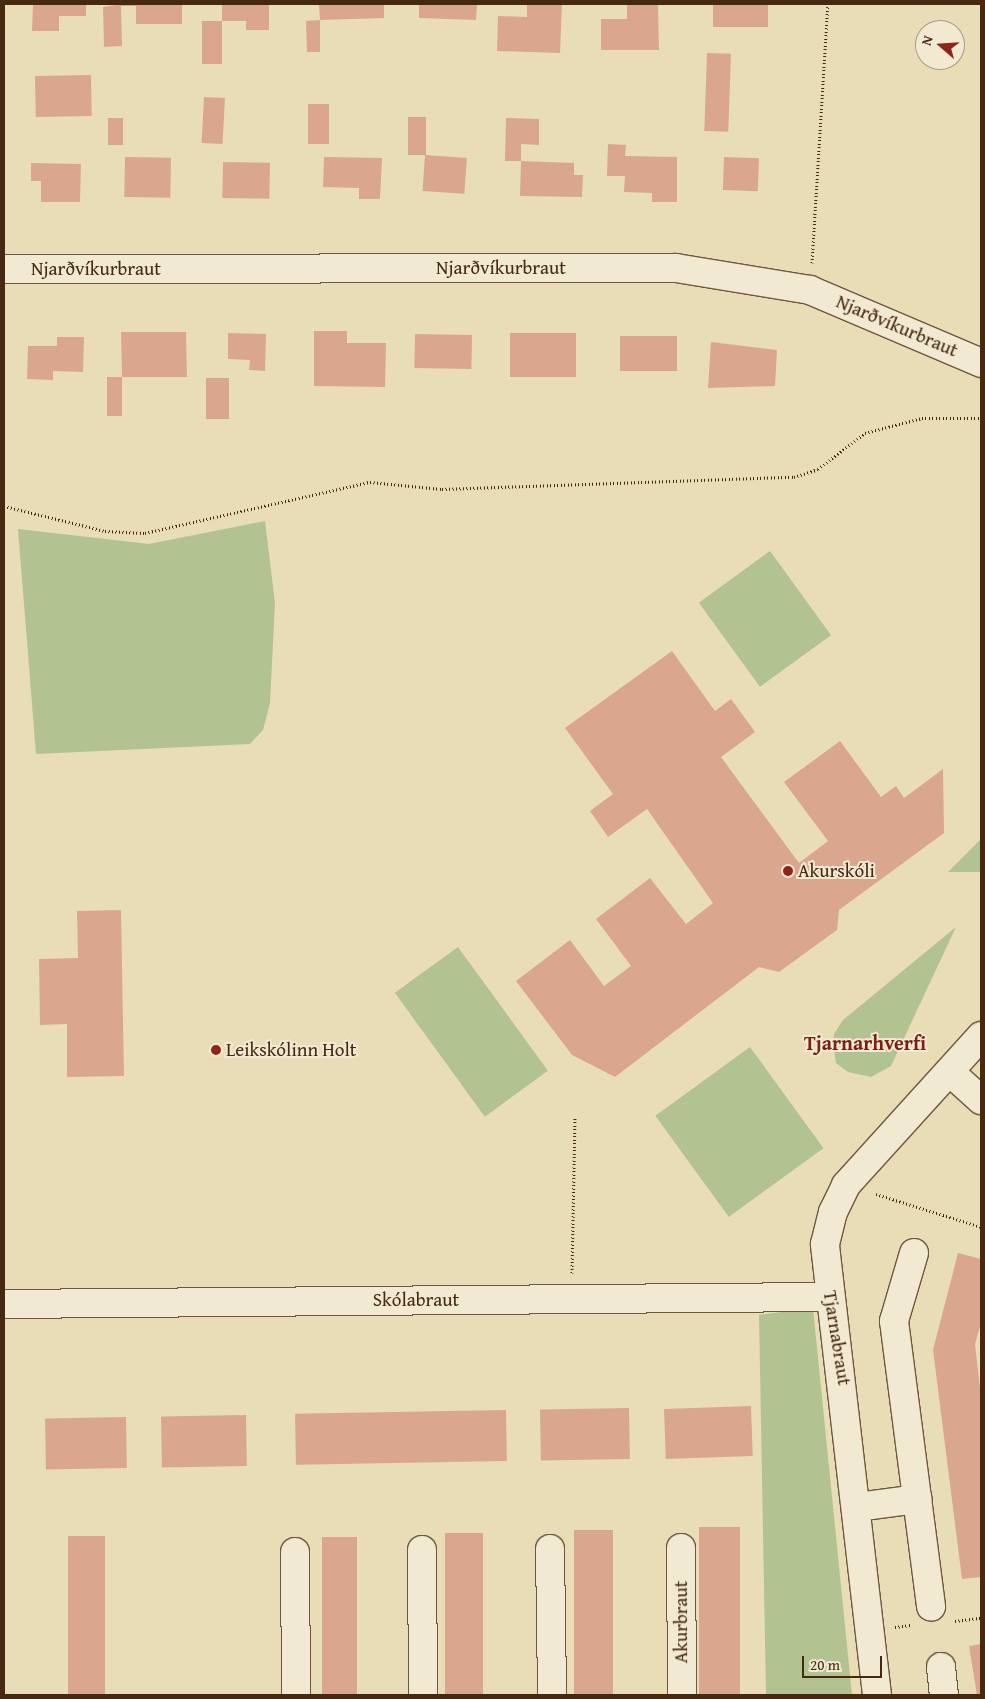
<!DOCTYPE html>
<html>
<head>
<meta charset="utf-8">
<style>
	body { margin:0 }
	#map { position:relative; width:985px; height:1699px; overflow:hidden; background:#e9ddb8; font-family:"Gentium Book Plus",serif }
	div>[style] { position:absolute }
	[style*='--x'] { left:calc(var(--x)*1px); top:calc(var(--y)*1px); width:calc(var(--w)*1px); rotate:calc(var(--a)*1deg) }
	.green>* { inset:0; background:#b3c291; transform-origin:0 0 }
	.building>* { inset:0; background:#daa78e; transform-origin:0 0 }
	.path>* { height:3px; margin-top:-1.5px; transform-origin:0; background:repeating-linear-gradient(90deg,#462912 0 1px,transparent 0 3.5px) }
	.roads { filter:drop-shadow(1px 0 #6f563c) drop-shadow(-1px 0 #6f563c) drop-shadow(0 1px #6f563c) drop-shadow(0 -1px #6f563c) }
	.minor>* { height:28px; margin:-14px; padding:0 14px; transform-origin:14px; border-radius:14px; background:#f1e9d1 }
	.dots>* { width:14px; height:14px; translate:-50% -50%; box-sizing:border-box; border:2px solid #f1e9d1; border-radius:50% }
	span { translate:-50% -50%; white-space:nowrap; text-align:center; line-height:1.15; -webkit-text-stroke:4px #f1e9d1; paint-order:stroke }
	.street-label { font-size:19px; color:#462912 }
	.poi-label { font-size:19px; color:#462912 }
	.left { translate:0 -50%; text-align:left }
	.neighbourhood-label { font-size:20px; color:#7a1f14; font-weight:700 }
	.frame { position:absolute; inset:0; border:5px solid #462912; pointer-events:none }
	.north { position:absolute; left:915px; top:20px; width:50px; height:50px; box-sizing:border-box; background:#f1e9d1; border:1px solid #ad9c85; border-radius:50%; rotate:289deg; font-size:14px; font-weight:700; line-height:20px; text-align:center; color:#462912 }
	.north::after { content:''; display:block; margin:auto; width:18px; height:22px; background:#8f2418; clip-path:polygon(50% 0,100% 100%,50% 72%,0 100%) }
	.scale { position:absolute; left:802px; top:1656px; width:80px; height:22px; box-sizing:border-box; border:2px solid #462912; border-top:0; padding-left:6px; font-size:15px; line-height:18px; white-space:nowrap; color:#462912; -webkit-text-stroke:4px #f1e9d1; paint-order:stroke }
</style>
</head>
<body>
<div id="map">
	<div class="green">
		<div style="clip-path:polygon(265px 521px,275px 603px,270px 703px,263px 730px,250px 744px,36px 754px,18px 529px,149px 544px)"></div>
		<div style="left:770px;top:551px;width:104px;height:88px;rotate:54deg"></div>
		<div style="clip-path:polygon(981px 839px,981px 872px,948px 872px)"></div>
		<div style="clip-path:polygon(956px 927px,891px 1066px,871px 1077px,848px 1072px,836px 1063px,834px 1049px,834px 1034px,843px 1020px)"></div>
		<div style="left:458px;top:947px;width:153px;height:78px;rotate:54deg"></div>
		<div style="left:750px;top:1047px;width:125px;height:117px;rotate:54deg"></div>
		<div style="clip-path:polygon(813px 1308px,852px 1695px,766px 1695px,759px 1315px)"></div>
	</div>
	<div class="building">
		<div style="clip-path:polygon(33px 4px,86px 4px,86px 16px,59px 16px,59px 31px,32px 31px)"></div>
		<div style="clip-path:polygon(121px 4px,182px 4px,182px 24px,136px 24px,136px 6px,121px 6px,122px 46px,104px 47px,103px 7px)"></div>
		<div style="clip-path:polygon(222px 4px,269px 4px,269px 30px,246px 30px,246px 21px,222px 21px)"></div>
		<div style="clip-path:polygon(319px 4px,384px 4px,384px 18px,320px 20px,320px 52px,307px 52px,306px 21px,320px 20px)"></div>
		<div style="clip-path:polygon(419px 4px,477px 4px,476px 20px,419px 18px)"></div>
		<div style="clip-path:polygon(527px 4px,562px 4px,560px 53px,497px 51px,498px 16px,527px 17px)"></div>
		<div style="clip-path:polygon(627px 4px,658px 4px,659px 50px,601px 50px,601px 19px,627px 19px)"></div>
		<div style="left:713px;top:4px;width:55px;height:23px"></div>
		<div style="left:202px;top:21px;width:20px;height:43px"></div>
		<div style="left:707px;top:53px;width:24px;height:78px;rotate:2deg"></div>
		<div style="left:91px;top:75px;width:41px;height:56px;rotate:89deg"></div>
		<div style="left:204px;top:97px;width:21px;height:46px;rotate:3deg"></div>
		<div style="left:308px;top:104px;width:21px;height:40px"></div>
		<div style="left:408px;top:117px;width:18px;height:38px"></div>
		<div style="left:108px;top:118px;width:15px;height:27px"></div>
		<div style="clip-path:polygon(506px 118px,539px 119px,539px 145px,521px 144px,521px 161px,505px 161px)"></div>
		<div style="clip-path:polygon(608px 144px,626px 145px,625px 156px,677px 157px,677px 202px,652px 202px,652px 193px,624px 192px,625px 176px,607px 176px)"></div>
		<div style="left:425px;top:155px;width:42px;height:36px;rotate:4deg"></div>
		<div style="left:125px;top:157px;width:46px;height:40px;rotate:1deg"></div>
		<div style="clip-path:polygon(324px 157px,382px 158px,380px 199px,359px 199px,359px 188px,323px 187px)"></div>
		<div style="left:724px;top:157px;width:35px;height:33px;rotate:2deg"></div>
		<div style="clip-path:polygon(521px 161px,574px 163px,574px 175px,583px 175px,582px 197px,520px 196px)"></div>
		<div style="left:223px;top:162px;width:47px;height:36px;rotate:1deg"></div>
		<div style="clip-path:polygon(31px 163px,81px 164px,80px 202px,41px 202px,41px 181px,31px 181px)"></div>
		<div style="clip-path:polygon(314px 331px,347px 331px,347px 343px,386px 343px,385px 387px,314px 386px)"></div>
		<div style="clip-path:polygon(121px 332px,186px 332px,187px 377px,122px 377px,122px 416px,107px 416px,107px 377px,122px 377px)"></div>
		<div style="clip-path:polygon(228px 333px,266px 334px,265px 371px,249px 370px,250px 360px,228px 359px)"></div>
		<div style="left:576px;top:333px;width:44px;height:66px;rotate:90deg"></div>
		<div style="left:415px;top:334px;width:57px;height:34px;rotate:1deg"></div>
		<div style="left:620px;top:336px;width:57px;height:35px"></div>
		<div style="clip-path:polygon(57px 337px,84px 337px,83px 372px,53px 371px,53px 380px,27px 379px,28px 346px,57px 346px)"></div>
		<div style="clip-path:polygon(711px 342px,777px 350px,775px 386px,708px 388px)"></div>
		<div style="left:206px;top:378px;width:23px;height:41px"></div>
		<div style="clip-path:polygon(672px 651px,715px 711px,731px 699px,755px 732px,721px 757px,799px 863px,828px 841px,784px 782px,840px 741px,881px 797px,896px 786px,904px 798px,943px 769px,944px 833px,839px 910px,837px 930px,779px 972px,759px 967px,615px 1077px,572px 1055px,516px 981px,570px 940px,604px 986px,631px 966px,596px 919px,650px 878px,686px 924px,713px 903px,647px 809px,608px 837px,590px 811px,613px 794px,565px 728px)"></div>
		<div style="clip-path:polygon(121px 910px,124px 1076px,67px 1077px,67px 1024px,40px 1025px,39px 959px,78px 958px,77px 911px)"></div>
		<div style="clip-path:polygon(958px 1253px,981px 1259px,981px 1323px,975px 1344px,981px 1397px,981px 1577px,962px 1579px,933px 1350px)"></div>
		<div style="left:751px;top:1406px;width:50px;height:87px;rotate:88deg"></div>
		<div style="left:629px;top:1408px;width:51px;height:89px;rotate:89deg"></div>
		<div style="left:506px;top:1410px;width:51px;height:211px;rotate:89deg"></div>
		<div style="left:246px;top:1415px;width:51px;height:85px;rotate:89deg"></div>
		<div style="left:126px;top:1417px;width:51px;height:81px;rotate:89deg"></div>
		<div style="left:740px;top:1527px;width:168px;height:41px;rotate:90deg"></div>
		<div style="left:574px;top:1530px;width:39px;height:165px"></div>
		<div style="left:445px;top:1533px;width:38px;height:162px"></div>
		<div style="left:68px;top:1536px;width:37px;height:159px"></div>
		<div style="left:322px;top:1537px;width:35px;height:158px"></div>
		<div style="clip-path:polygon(981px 1644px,981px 1695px,977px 1695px,969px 1646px)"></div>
	</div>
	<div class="path">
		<div style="--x:812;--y:263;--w:259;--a:-86.5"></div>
		<div style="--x:4;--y:506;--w:104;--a:13.9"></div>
		<div style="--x:105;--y:531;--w:40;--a:2.9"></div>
		<div style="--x:145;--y:533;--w:231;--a:-12.8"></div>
		<div style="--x:370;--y:482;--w:72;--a:5.6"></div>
		<div style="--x:442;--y:489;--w:352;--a:-2"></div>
		<div style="--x:794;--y:477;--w:25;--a:-18"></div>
		<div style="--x:818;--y:469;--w:59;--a:-37.5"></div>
		<div style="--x:865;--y:433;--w:59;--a:-14.7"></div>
		<div style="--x:922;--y:418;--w:59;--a:0"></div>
		<div style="--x:876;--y:1194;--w:110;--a:17.4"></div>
		<div style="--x:572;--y:1273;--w:156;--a:-88.9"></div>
		<div style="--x:955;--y:1621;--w:26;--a:-7"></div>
		<div style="--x:895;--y:1627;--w:16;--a:-7"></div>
	</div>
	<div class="roads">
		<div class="minor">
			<div style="--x:4;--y:269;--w:672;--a:-0.09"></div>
			<div style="--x:676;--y:268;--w:136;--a:9.3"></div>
			<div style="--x:810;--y:290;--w:186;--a:23.1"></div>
			<div style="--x:950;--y:1072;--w:42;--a:42.1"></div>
			<div style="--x:914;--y:1253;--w:71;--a:106.4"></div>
			<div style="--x:894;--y:1321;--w:288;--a:82.6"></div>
			<div style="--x:4;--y:1304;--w:825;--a:-0.49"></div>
			<div style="--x:857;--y:1507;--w:61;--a:-7.6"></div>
			<div style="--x:681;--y:1548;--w:147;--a:89.6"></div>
			<div style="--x:550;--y:1549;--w:146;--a:89.2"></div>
			<div style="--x:422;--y:1550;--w:145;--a:89.6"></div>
			<div style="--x:295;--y:1552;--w:143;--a:89.6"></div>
			<div style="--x:941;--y:1667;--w:28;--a:84"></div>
			<div style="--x:877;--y:1695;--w:454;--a:-96.6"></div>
			<div style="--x:825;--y:1244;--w:33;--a:-76"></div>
			<div style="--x:833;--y:1212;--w:30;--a:-64"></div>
			<div style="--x:846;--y:1185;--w:201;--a:-47.8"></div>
		</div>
	</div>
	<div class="dots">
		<div style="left:788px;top:871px;background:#8f2418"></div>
		<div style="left:216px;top:1050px;background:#8f2418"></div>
	</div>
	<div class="street-label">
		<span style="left:501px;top:268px">Njarðvíkurbraut</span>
		<span style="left:96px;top:269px">Njarðvíkurbraut</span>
		<span style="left:897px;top:326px;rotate:23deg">Njarðvíkurbraut</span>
		<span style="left:416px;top:1300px">Skólabraut</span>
		<span style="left:837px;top:1338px;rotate:81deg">Tjarnabraut</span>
		<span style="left:681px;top:1622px;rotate:-90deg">Akurbraut</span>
	</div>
	<div class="poi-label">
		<span class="left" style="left:798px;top:871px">Akurskóli</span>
		<span class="left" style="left:226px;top:1050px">Leikskólinn Holt</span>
	</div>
	<div class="neighbourhood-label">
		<span style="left:865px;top:1042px">Tjarnarhverfi</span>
	</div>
	<div class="frame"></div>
	<div class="north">N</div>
	<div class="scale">20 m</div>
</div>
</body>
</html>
